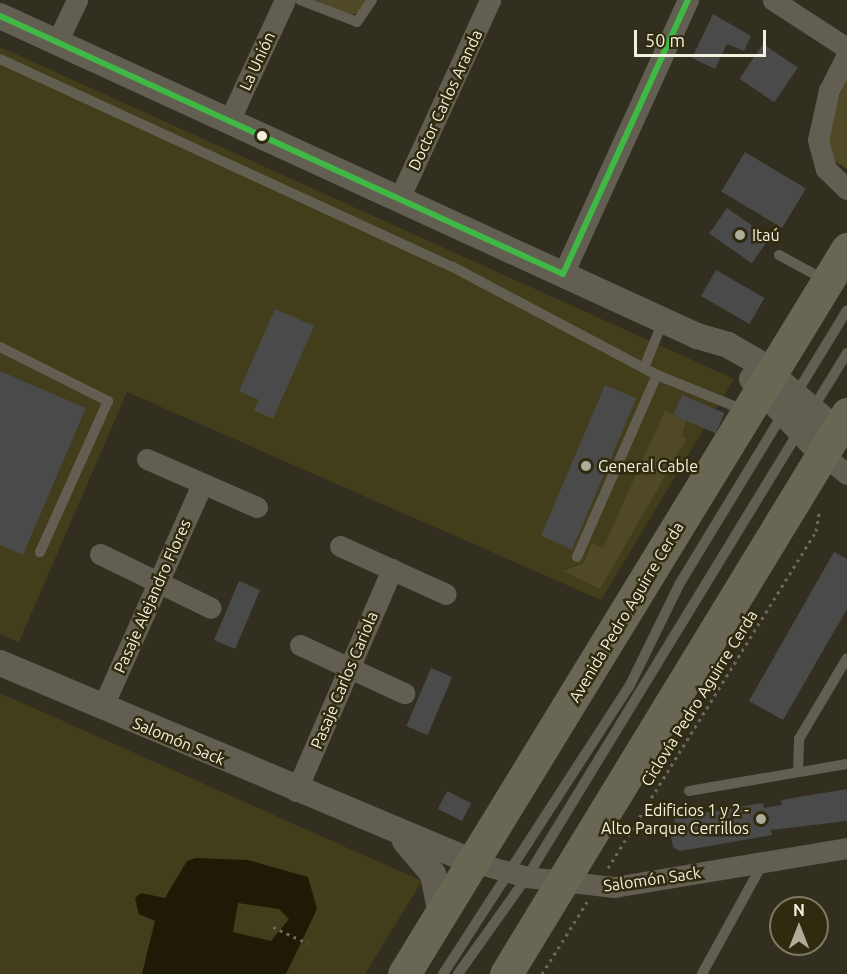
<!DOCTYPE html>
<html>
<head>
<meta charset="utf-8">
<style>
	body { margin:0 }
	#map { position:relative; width:847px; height:974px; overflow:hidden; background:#322f20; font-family:Ubuntu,sans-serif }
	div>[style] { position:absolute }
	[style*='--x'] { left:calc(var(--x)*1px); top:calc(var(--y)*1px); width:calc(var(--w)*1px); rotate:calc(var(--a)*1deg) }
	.built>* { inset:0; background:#423d1b }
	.green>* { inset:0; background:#4f4927 }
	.water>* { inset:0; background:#1e1a06 }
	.building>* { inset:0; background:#4a4a4b; transform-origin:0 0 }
	.path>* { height:3px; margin-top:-1.5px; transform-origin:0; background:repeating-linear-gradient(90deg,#6b695c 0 3px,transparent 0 7.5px) }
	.service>* { height:10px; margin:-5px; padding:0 5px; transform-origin:5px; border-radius:5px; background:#625f52 }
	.minor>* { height:21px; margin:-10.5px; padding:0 10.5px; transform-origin:10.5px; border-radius:10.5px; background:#625f52 }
	.tertiary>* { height:26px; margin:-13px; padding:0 13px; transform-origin:13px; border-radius:13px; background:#625f52 }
	.primary>* { height:33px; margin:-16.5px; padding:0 16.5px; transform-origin:16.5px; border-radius:16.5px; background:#696653 }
	.bus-1>* { height:6px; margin:-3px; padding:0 3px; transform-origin:3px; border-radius:3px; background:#40b846 }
	.dots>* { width:16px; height:16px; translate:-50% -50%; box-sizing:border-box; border:3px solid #302b0e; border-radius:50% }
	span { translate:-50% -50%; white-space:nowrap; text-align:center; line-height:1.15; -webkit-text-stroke:5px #302b0e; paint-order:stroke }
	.street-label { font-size:16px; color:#f2f0df }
	.poi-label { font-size:16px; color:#f2f0df }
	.left { translate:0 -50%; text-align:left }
	.right { translate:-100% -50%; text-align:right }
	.north { position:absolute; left:769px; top:896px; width:60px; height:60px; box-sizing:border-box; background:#302b0e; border:2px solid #7e7a62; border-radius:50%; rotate:0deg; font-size:16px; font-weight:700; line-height:24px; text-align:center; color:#f2f0df }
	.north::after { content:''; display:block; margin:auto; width:21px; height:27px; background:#afac9c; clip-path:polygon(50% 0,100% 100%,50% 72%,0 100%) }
	.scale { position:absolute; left:634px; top:30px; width:132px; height:27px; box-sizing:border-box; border:3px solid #f2f0df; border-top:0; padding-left:8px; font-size:18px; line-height:21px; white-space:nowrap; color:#f2f0df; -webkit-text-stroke:4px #302b0e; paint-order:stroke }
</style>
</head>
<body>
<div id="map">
	<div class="built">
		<div style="clip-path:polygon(0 47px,734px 379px,601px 600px,127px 392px,19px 642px,0 634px)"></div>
		<div style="clip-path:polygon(0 693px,422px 881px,365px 974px,0 974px)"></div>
	</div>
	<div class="green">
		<div style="clip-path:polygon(315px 0,366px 0,360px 13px,349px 15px)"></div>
		<div style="clip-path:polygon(847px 76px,847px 169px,830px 158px,824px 138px)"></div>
		<div style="clip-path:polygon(665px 411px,686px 420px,682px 436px,687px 438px,600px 589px,563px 571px,583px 564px,592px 543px,603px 548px)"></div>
	</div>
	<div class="water">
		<div style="clip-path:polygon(evenodd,196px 858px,248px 860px,308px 877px,317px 909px,286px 974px,142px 974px,155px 921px,139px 914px,135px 898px,141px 893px,165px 898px,187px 861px,196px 858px,238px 903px,279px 909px,289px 919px,271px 941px,233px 932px,238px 903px)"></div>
	</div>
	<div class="building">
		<div style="clip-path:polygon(713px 14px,751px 36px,744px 51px,727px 44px,715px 69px,692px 58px)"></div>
		<div style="left:763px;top:44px;width:42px;height:42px;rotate:34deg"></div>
		<div style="left:745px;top:152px;width:71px;height:46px;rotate:31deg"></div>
		<div style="left:727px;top:208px;width:52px;height:31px;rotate:35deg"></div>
		<div style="left:716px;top:270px;width:56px;height:30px;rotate:30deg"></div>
		<div style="clip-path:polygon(275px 309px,314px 326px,273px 419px,254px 410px,259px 400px,239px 391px)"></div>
		<div style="clip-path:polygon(0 371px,86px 408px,23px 555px,0 545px)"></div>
		<div style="left:605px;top:385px;width:34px;height:164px;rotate:23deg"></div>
		<div style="left:682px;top:395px;width:46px;height:22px;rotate:23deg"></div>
		<div style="clip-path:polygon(834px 552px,847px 559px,847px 609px,783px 720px,749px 701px)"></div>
		<div style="left:239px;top:581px;width:23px;height:64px;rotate:23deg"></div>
		<div style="left:431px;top:668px;width:23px;height:63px;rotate:23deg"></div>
		<div style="clip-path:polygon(847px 789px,847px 821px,771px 830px,772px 835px,680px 851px,673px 847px,669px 825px,675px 824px,674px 818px,763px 803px,764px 808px,782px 805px,781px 800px)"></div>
		<div style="left:447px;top:791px;width:27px;height:20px;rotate:27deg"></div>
	</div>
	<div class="path">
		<div style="--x:608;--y:868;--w:396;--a:-58.3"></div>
		<div style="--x:816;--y:531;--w:22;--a:-80"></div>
		<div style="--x:273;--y:927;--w:38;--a:25"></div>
		<div style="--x:542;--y:974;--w:85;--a:-58"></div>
	</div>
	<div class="service">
		<div style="--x:300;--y:0;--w:61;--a:21.1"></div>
		<div style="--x:357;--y:22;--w:27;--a:-56"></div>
		<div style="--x:0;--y:59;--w:496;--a:24.7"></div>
		<div style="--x:451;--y:266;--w:233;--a:27.9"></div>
		<div style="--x:779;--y:255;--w:52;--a:28.5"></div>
		<div style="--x:0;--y:347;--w:121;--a:26.6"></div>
		<div style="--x:108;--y:401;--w:166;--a:114.2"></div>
		<div style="--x:644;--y:368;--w:51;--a:-68"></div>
		<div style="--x:796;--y:394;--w:98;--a:-58.7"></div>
		<div style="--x:812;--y:410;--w:67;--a:-58.4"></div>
		<div style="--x:577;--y:557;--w:199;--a:-66.3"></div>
		<div style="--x:657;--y:375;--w:96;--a:22"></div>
		<div style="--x:798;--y:772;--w:33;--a:-88"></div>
		<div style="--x:799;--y:739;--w:94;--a:-59.3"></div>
		<div style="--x:689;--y:791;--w:160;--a:-9.7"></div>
		<div style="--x:443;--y:974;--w:342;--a:-57.1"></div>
		<div style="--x:629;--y:687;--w:116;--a:-63.9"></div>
		<div style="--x:680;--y:583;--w:200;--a:-58.7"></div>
		<div style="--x:458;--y:974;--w:119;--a:-54.6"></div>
		<div style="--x:527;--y:877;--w:522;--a:-58.62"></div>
		<div style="--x:702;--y:974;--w:127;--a:-61.2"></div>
	</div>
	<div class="minor">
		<div style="--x:773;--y:0;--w:88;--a:33"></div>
		<div style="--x:57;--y:42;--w:47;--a:-64.5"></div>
		<div style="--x:847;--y:55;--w:39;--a:117"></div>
		<div style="--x:829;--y:90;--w:51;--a:102.4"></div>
		<div style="--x:818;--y:140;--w:30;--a:75"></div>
		<div style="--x:826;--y:169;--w:29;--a:44"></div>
		<div style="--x:229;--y:121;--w:133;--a:-65.2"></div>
		<div style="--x:399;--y:199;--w:219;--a:-65.4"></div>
		<div style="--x:563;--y:274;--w:301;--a:-65.5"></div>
		<div style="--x:822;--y:454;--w:32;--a:39"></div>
		<div style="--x:147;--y:459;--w:120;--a:23.6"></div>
		<div style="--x:340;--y:546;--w:116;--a:24.4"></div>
		<div style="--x:100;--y:554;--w:123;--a:25.9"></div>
		<div style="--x:300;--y:645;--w:115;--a:24.8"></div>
		<div style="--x:102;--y:708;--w:245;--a:-65.9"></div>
		<div style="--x:296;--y:791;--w:242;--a:-66.6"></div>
		<div style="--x:473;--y:862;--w:56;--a:15.5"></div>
		<div style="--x:527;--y:877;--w:88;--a:6.6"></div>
		<div style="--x:614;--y:887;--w:236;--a:-9.5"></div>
	</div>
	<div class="tertiary">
		<div style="--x:0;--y:16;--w:767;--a:24.66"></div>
		<div style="--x:697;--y:336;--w:32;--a:16"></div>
		<div style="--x:728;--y:345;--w:32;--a:30"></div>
		<div style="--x:756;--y:361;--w:107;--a:40.8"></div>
		<div style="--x:752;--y:379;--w:103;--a:47"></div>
		<div style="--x:0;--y:663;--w:513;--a:22.82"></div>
		<div style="--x:405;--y:841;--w:43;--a:49.7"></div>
		<div style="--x:433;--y:874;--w:42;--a:79"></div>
	</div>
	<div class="primary">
		<div style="--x:404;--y:974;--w:850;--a:-58.57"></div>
		<div style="--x:506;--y:974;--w:656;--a:-58.66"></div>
	</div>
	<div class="bus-1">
		<div style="--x:0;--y:16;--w:619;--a:24.62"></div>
		<div style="--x:563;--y:274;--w:301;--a:-65.5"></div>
	</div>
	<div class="dots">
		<div style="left:262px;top:136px;background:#f2f0df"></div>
		<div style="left:740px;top:235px;background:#afac9c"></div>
		<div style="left:586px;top:466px;background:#afac9c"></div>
		<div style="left:761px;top:819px;background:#afac9c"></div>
	</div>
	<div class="street-label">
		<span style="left:257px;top:61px;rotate:-65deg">La Unión</span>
		<span style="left:445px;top:100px;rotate:-65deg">Doctor Carlos Aranda</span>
		<span style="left:152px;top:596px;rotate:-66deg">Pasaje Alejandro Flores</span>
		<span style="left:626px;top:612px;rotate:-59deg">Avenida Pedro Aguirre Cerda</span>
		<span style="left:344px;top:680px;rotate:-67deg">Pasaje Carlos Cariola</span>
		<span style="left:699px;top:698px;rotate:-58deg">Ciclovía Pedro Aguirre Cerda</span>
		<span style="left:179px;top:741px;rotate:23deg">Salomón Sack</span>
		<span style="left:652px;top:879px;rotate:-8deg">Salomón Sack</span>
	</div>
	<div class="poi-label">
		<span class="left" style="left:752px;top:235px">Itaú</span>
		<span class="left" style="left:598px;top:466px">General Cable</span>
		<span class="right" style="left:749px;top:819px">Edificios 1 y 2 -<br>Alto Parque Cerrillos</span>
	</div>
	<div class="north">N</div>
	<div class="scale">50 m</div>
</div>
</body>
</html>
